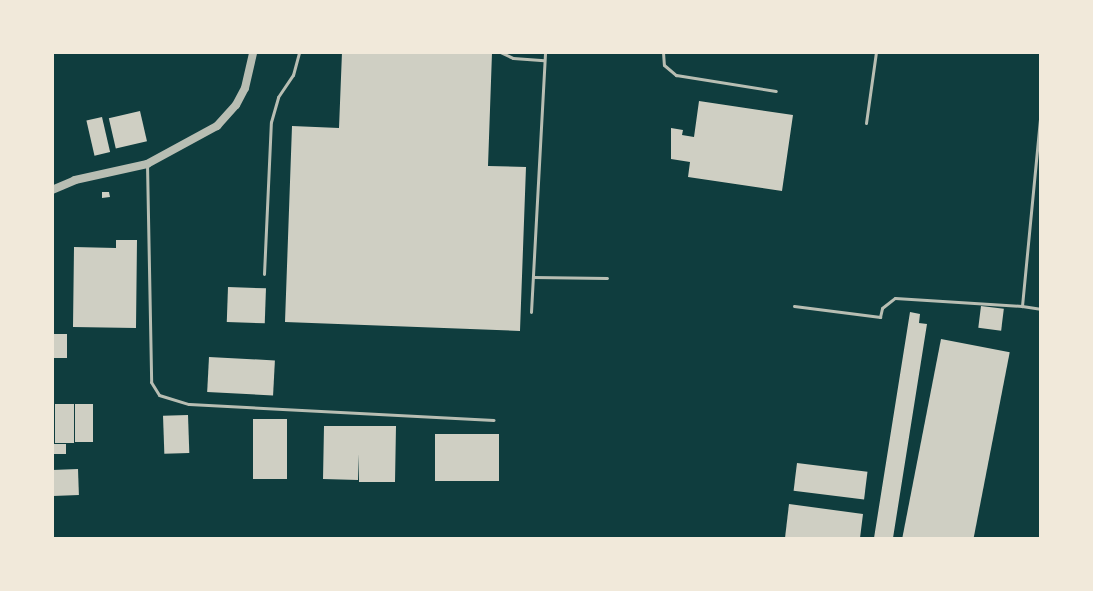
<!DOCTYPE html>
<html>
<head>
<meta charset="utf-8">
<style>
	body { margin:0 }
	#map { position:relative; width:1093px; height:591px; overflow:hidden; background:#0f3d3e; font-family:"PT Sans",sans-serif }
	div>[style] { position:absolute }
	[style*='--x'] { left:calc(var(--x)*1px); top:calc(var(--y)*1px); width:calc(var(--w)*1px); rotate:calc(var(--a)*1deg) }
	.building>* { inset:0; background:#cfcfc3; transform-origin:0 0 }
	.service>* { height:3px; margin:-1.5px; padding:0 1.5px; transform-origin:1.5px; border-radius:1.5px; background:#b8beb3 }
	.tertiary>* { height:8px; margin:-4px; padding:0 4px; transform-origin:4px; border-radius:4px; background:#b8beb3 }
	span { translate:-50% -50%; white-space:nowrap; text-align:center; line-height:1.15; -webkit-text-stroke:4px #f1e9da; paint-order:stroke }
	.frame { position:absolute; inset:0; border:54px solid #f1e9da; pointer-events:none }
</style>
</head>
<body>
<div id="map">
	<div class="building">
		<div style="clip-path:polygon(342px 52px,492px 53px,488px 166px,526px 167px,520px 331px,285px 322px,292px 126px,339px 128px)"></div>
		<div style="clip-path:polygon(699px 101px,793px 115px,782px 191px,688px 177px,690px 162px,671px 159px,671px 128px,683px 130px,682px 135px,694px 137px)"></div>
		<div style="left:140px;top:111px;width:31px;height:32px;rotate:77deg"></div>
		<div style="left:102px;top:117px;width:36px;height:16px;rotate:77deg"></div>
		<div style="clip-path:polygon(102px 192px,109px 192px,110px 197px,102px 198px)"></div>
		<div style="clip-path:polygon(116px 240px,137px 240px,136px 328px,73px 327px,74px 247px,116px 248px)"></div>
		<div style="left:228px;top:287px;width:38px;height:35px;rotate:2deg"></div>
		<div style="left:981px;top:306px;width:23px;height:22px;rotate:7deg"></div>
		<div style="clip-path:polygon(910px 312px,920px 314px,919px 323px,927px 324px,893px 538px,874px 538px)"></div>
		<div style="left:52px;top:334px;width:15px;height:24px"></div>
		<div style="left:941px;top:339px;width:70px;height:202px;rotate:11deg"></div>
		<div style="left:209px;top:357px;width:66px;height:35px;rotate:3deg"></div>
		<div style="left:55px;top:404px;width:19px;height:39px"></div>
		<div style="left:75px;top:404px;width:18px;height:38px"></div>
		<div style="left:188px;top:415px;width:38px;height:25px;rotate:88deg"></div>
		<div style="left:287px;top:419px;width:60px;height:34px;rotate:90deg"></div>
		<div style="clip-path:polygon(324px 426px,396px 426px,395px 482px,359px 482px,359px 454px,358px 480px,323px 479px)"></div>
		<div style="left:435px;top:434px;width:64px;height:47px"></div>
		<div style="left:52px;top:444px;width:14px;height:10px"></div>
		<div style="left:797px;top:463px;width:71px;height:28px;rotate:7deg"></div>
		<div style="left:78px;top:469px;width:26px;height:26px;rotate:88deg"></div>
		<div style="clip-path:polygon(789px 504px,863px 514px,860px 538px,785px 538px)"></div>
	</div>
	<div class="service">
		<div style="--x:500;--y:52;--w:14;--a:25"></div>
		<div style="--x:513;--y:58;--w:31;--a:4"></div>
		<div style="--x:663;--y:52;--w:13;--a:86"></div>
		<div style="--x:664;--y:65;--w:16;--a:40"></div>
		<div style="--x:676;--y:75;--w:101;--a:9.1"></div>
		<div style="--x:1040;--y:119;--w:188;--a:95.5"></div>
		<div style="--x:1022;--y:306;--w:18;--a:9"></div>
		<div style="--x:866;--y:123;--w:72;--a:-82"></div>
		<div style="--x:147;--y:164;--w:218;--a:88.9"></div>
		<div style="--x:151;--y:382;--w:15;--a:58"></div>
		<div style="--x:159;--y:395;--w:31;--a:17"></div>
		<div style="--x:189;--y:404;--w:305;--a:3"></div>
		<div style="--x:264;--y:274;--w:152;--a:-87.4"></div>
		<div style="--x:271;--y:122;--w:26;--a:-74"></div>
		<div style="--x:278;--y:97;--w:27;--a:-56"></div>
		<div style="--x:293;--y:75;--w:24;--a:-75"></div>
		<div style="--x:533;--y:277;--w:74;--a:0.8"></div>
		<div style="--x:794;--y:306;--w:87;--a:7.3"></div>
		<div style="--x:880;--y:317;--w:9;--a:-77"></div>
		<div style="--x:882;--y:308;--w:16;--a:-38"></div>
		<div style="--x:895;--y:298;--w:127;--a:3.6"></div>
		<div style="--x:531;--y:312;--w:260;--a:-86.9"></div>
	</div>
	<div class="tertiary">
		<div style="--x:52;--y:190;--w:25;--a:-23"></div>
		<div style="--x:75;--y:180;--w:74;--a:-12.5"></div>
		<div style="--x:147;--y:164;--w:80;--a:-28.5"></div>
		<div style="--x:217;--y:126;--w:28;--a:-48"></div>
		<div style="--x:236;--y:105;--w:19;--a:-62"></div>
		<div style="--x:245;--y:88;--w:37;--a:-77"></div>
	</div>
	<div class="frame"></div>
</div>
</body>
</html>
